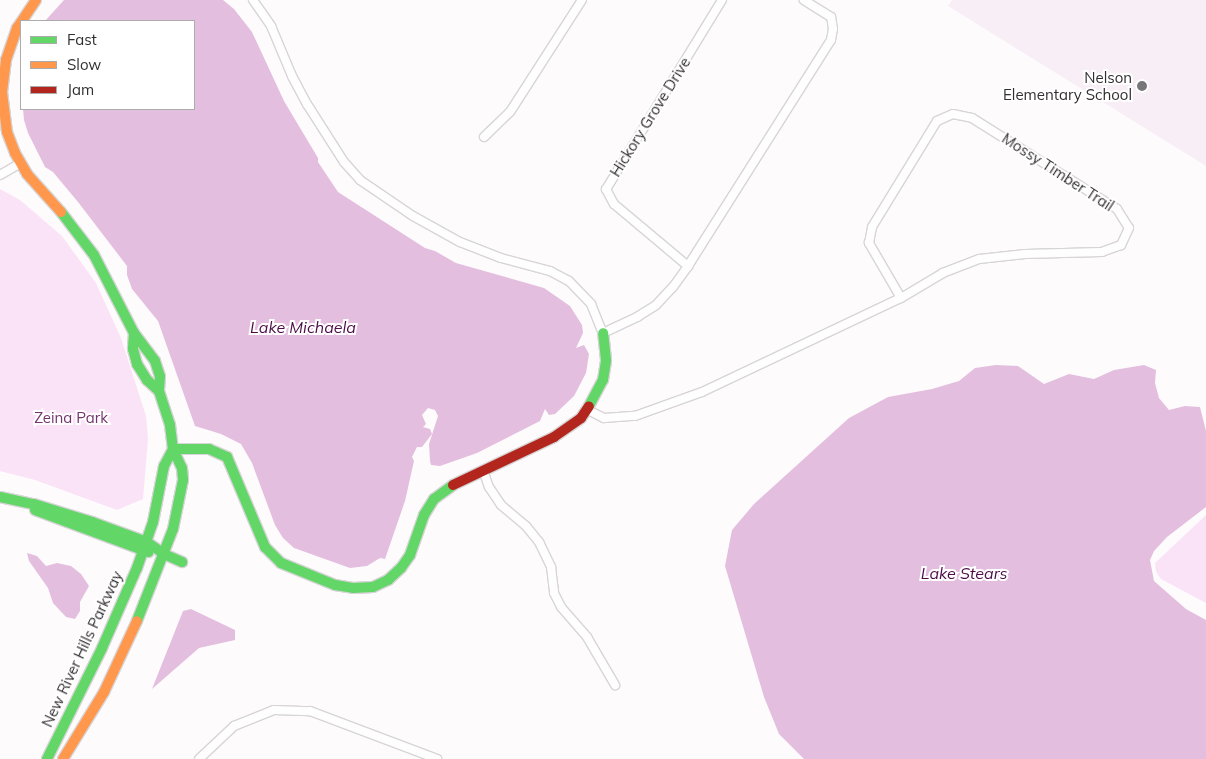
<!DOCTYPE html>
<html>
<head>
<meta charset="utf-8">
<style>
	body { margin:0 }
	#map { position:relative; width:1206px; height:759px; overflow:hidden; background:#fefbfd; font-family:Mulish,sans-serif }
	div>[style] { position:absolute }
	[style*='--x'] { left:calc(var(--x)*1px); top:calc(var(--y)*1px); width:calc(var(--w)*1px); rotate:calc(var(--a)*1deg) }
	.built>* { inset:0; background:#f8eef6 }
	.green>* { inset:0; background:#fae3f6 }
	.water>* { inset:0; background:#e4bede }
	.roads { filter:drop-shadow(1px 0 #d7d5d7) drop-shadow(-1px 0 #d7d5d7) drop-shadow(0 1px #d7d5d7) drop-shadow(0 -1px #d7d5d7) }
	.street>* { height:8px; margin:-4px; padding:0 4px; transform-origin:4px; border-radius:4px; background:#fffeff }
	.fast>* { height:10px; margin:-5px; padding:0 5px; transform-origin:5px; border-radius:5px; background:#63d668 }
	.slow>* { height:10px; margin:-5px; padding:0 5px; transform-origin:5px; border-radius:5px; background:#ff974d }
	.jam>* { height:10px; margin:-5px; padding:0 5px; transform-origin:5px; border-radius:5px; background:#b3261e }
	.dots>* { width:14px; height:14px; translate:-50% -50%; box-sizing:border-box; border:2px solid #fff; border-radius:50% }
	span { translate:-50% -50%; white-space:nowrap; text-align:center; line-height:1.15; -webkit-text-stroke:4px #fff; paint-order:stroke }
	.poi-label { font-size:15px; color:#322f32 }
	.right { translate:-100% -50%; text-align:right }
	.street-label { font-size:15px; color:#322f32 }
	.park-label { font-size:15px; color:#73346d }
	.water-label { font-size:16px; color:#4d0e48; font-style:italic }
	.legend { position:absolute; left:20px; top:20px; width:175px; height:90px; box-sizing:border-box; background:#fff; border:1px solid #adacad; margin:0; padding:6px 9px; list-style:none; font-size:15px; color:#322f32 }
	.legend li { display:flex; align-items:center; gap:10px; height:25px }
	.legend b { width:25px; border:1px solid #adacad }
</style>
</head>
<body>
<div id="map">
	<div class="built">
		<div style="clip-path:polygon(952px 0,1206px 0,1206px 166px,948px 6px)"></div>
	</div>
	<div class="green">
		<div style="clip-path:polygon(0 189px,20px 200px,62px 236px,96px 283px,121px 338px,146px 416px,148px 439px,143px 499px,117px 510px,35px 480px,0 471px)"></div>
		<div style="clip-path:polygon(1206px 515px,1206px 603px,1161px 579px,1156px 572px,1155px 563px)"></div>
	</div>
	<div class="water">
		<div style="clip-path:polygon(64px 0,223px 0,234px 9px,252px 32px,284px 101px,318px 158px,318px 162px,338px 192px,425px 248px,435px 251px,456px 263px,544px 288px,570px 306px,582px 325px,583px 333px,576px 348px,584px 345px,589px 354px,586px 373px,574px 396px,555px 414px,549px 415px,545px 409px,540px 421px,477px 453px,440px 466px,431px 465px,430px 461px,429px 444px,438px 416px,435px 410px,428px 408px,422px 415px,426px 424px,423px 427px,430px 429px,432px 434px,422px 447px,417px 447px,412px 457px,414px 461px,405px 501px,385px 559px,380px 558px,367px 566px,350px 568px,294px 548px,283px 538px,275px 525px,252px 463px,241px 444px,221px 434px,195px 426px,158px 321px,132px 289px,127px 275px,127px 266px,78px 202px,53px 172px,45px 167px,28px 133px,24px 120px,23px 109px,194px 109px,194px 21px,45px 21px)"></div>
		<div style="clip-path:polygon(996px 365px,1018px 366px,1044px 384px,1069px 374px,1094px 379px,1114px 370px,1144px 365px,1156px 370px,1155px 383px,1159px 398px,1169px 410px,1185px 406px,1200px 407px,1206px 431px,1206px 507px,1167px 537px,1154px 551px,1150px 560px,1154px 581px,1186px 609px,1206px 620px,1206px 759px,804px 759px,779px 734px,764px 697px,725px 566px,732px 530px,754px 504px,849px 418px,888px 397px,932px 389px,959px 381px,975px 368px)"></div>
		<div style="clip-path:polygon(27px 553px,37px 556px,46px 566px,57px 563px,71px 566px,81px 574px,89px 586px,80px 602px,80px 611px,75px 619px,66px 617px,53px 603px,48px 588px,29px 561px)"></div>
		<div style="clip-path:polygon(191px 609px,235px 630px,235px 640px,199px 648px,152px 689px,183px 611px)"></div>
	</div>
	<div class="roads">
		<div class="street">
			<div style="--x:253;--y:0;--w:32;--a:55"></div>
			<div style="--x:271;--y:26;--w:54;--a:67.2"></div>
			<div style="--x:292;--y:76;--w:32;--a:62"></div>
			<div style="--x:307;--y:104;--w:69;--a:57.5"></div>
			<div style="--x:344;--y:162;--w:24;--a:48"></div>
			<div style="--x:360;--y:180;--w:64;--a:34.2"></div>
			<div style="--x:413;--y:216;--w:54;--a:29"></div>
			<div style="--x:460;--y:242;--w:44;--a:21.3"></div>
			<div style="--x:501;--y:258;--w:51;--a:14.9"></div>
			<div style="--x:550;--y:271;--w:21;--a:28"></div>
			<div style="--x:569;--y:281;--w:32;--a:46"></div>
			<div style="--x:591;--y:304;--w:31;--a:68"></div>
			<div style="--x:603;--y:333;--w:38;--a:-25"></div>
			<div style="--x:637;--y:317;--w:22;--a:-32"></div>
			<div style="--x:656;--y:305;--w:25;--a:-47"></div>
			<div style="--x:673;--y:287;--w:26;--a:-54"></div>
			<div style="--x:722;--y:0;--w:222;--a:121.5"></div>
			<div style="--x:606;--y:189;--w:17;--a:62"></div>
			<div style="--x:614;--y:204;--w:97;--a:40"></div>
			<div style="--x:688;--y:266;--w:267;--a:-57.7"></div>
			<div style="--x:831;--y:40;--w:11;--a:-80"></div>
			<div style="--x:833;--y:29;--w:12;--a:-99"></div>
			<div style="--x:831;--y:17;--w:32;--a:-148"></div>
			<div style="--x:953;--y:114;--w:19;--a:12"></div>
			<div style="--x:972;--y:118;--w:171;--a:32.1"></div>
			<div style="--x:1117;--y:209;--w:22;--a:58"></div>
			<div style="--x:1129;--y:228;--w:19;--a:115"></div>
			<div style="--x:1121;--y:245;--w:20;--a:160"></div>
			<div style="--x:1102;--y:252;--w:77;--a:178.5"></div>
			<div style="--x:1025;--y:254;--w:46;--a:173.8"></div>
			<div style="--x:979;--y:259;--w:39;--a:159"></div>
			<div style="--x:943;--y:273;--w:49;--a:149.2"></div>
			<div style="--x:901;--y:298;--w:64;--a:-120.2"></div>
			<div style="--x:869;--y:243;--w:16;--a:-79"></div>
			<div style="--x:872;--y:227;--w:124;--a:-58.5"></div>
			<div style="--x:937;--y:121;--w:17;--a:-24"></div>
			<div style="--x:484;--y:137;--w:36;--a:-44"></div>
			<div style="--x:510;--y:112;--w:133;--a:-57.3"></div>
			<div style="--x:0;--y:175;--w:24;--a:-30"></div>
			<div style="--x:588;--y:410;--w:18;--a:27"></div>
			<div style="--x:604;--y:418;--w:31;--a:-4"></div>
			<div style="--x:635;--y:416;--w:71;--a:-19.7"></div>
			<div style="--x:702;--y:392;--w:220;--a:-25.3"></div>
			<div style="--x:483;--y:470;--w:18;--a:71"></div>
			<div style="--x:489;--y:487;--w:22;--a:56"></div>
			<div style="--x:501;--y:505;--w:33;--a:40"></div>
			<div style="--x:526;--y:526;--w:21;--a:51"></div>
			<div style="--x:539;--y:542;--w:28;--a:64"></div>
			<div style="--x:551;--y:567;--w:26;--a:83"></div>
			<div style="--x:554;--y:593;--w:16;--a:63"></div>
			<div style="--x:561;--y:607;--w:40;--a:49"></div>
			<div style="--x:587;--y:637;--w:56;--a:59.7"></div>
			<div style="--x:199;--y:759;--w:48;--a:-43.3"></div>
			<div style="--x:234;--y:726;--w:43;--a:-21.8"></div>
			<div style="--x:274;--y:710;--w:36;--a:2"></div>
			<div style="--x:310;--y:711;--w:136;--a:20.7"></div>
		</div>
		<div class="fast">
			<div style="--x:61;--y:212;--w:54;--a:52.5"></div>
			<div style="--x:94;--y:255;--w:88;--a:62.9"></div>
			<div style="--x:134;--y:333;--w:35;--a:53"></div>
			<div style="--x:155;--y:361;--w:16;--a:72"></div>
			<div style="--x:160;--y:376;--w:15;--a:94"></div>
			<div style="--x:159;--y:391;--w:36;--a:72"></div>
			<div style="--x:170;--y:425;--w:24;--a:83"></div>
			<div style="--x:173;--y:449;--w:21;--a:65"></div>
			<div style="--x:182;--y:468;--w:12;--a:85"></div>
			<div style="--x:183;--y:480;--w:50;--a:101.5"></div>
			<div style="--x:173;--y:529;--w:99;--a:111.4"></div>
			<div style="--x:134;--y:333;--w:16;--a:94"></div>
			<div style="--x:133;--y:349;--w:16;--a:75"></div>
			<div style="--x:137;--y:364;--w:19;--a:58"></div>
			<div style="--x:147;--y:380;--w:16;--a:43"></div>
			<div style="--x:589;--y:406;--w:30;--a:-62"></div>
			<div style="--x:603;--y:380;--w:20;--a:-81"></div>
			<div style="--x:606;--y:360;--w:27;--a:-96"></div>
			<div style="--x:173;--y:449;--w:36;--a:0"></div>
			<div style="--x:209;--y:449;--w:20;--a:24"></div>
			<div style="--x:227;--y:457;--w:98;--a:67.1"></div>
			<div style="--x:265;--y:547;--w:23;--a:45"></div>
			<div style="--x:281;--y:563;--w:58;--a:22.2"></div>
			<div style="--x:335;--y:585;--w:18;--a:9"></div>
			<div style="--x:353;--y:588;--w:20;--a:-3"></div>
			<div style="--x:373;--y:587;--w:17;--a:-25"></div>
			<div style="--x:388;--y:580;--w:18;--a:-43"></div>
			<div style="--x:401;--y:568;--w:16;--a:-55"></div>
			<div style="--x:410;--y:555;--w:42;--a:-70.7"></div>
			<div style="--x:424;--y:515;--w:19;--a:-58"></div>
			<div style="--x:434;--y:499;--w:24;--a:-36"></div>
			<div style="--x:0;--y:497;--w:35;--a:12"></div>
			<div style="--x:34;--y:504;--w:61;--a:17.2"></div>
			<div style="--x:92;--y:522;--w:59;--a:20"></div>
			<div style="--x:147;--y:542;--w:21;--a:35"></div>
			<div style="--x:164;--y:554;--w:20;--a:24"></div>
			<div style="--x:35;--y:510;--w:121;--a:20.4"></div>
			<div style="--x:47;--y:759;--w:124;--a:-63.6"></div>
			<div style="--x:102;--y:648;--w:87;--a:-66.4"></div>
			<div style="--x:137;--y:568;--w:49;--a:-70.8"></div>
			<div style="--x:153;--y:522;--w:57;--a:-78.9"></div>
			<div style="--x:164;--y:466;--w:19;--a:-62"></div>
		</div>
		<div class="slow">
			<div style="--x:36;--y:0;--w:34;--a:124"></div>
			<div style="--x:17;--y:28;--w:34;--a:109"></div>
			<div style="--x:6;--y:60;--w:32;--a:97"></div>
			<div style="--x:2;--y:92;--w:40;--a:82.9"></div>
			<div style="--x:7;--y:132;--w:22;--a:69"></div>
			<div style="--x:15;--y:153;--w:24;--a:60"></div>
			<div style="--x:27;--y:174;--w:51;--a:48.2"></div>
			<div style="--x:63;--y:759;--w:79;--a:-58.5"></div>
			<div style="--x:104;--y:692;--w:78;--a:-65.1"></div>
		</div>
		<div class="jam">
			<div style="--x:453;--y:485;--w:112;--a:-25.4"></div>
			<div style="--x:554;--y:437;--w:33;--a:-35"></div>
			<div style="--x:581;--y:418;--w:14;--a:-56"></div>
		</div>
	</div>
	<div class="dots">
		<div style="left:1142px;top:86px;background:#797679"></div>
	</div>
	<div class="poi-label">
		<span class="right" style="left:1132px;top:86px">Nelson<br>Elementary School</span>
	</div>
	<div class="street-label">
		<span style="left:650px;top:117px;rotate:-58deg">Hickory Grove Drive</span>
		<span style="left:1058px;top:172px;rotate:33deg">Mossy Timber Trail</span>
		<span style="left:82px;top:649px;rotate:-65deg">New River Hills Parkway</span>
	</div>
	<div class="park-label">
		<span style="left:71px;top:418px">Zeina Park</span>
	</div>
	<div class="water-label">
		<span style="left:303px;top:327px">Lake Michaela</span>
		<span style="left:964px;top:573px">Lake Stears</span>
	</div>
	<ul class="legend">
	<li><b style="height:6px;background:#63d668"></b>Fast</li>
	<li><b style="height:6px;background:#ff974d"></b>Slow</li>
	<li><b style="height:6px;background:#b3261e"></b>Jam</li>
	</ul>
</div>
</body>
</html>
